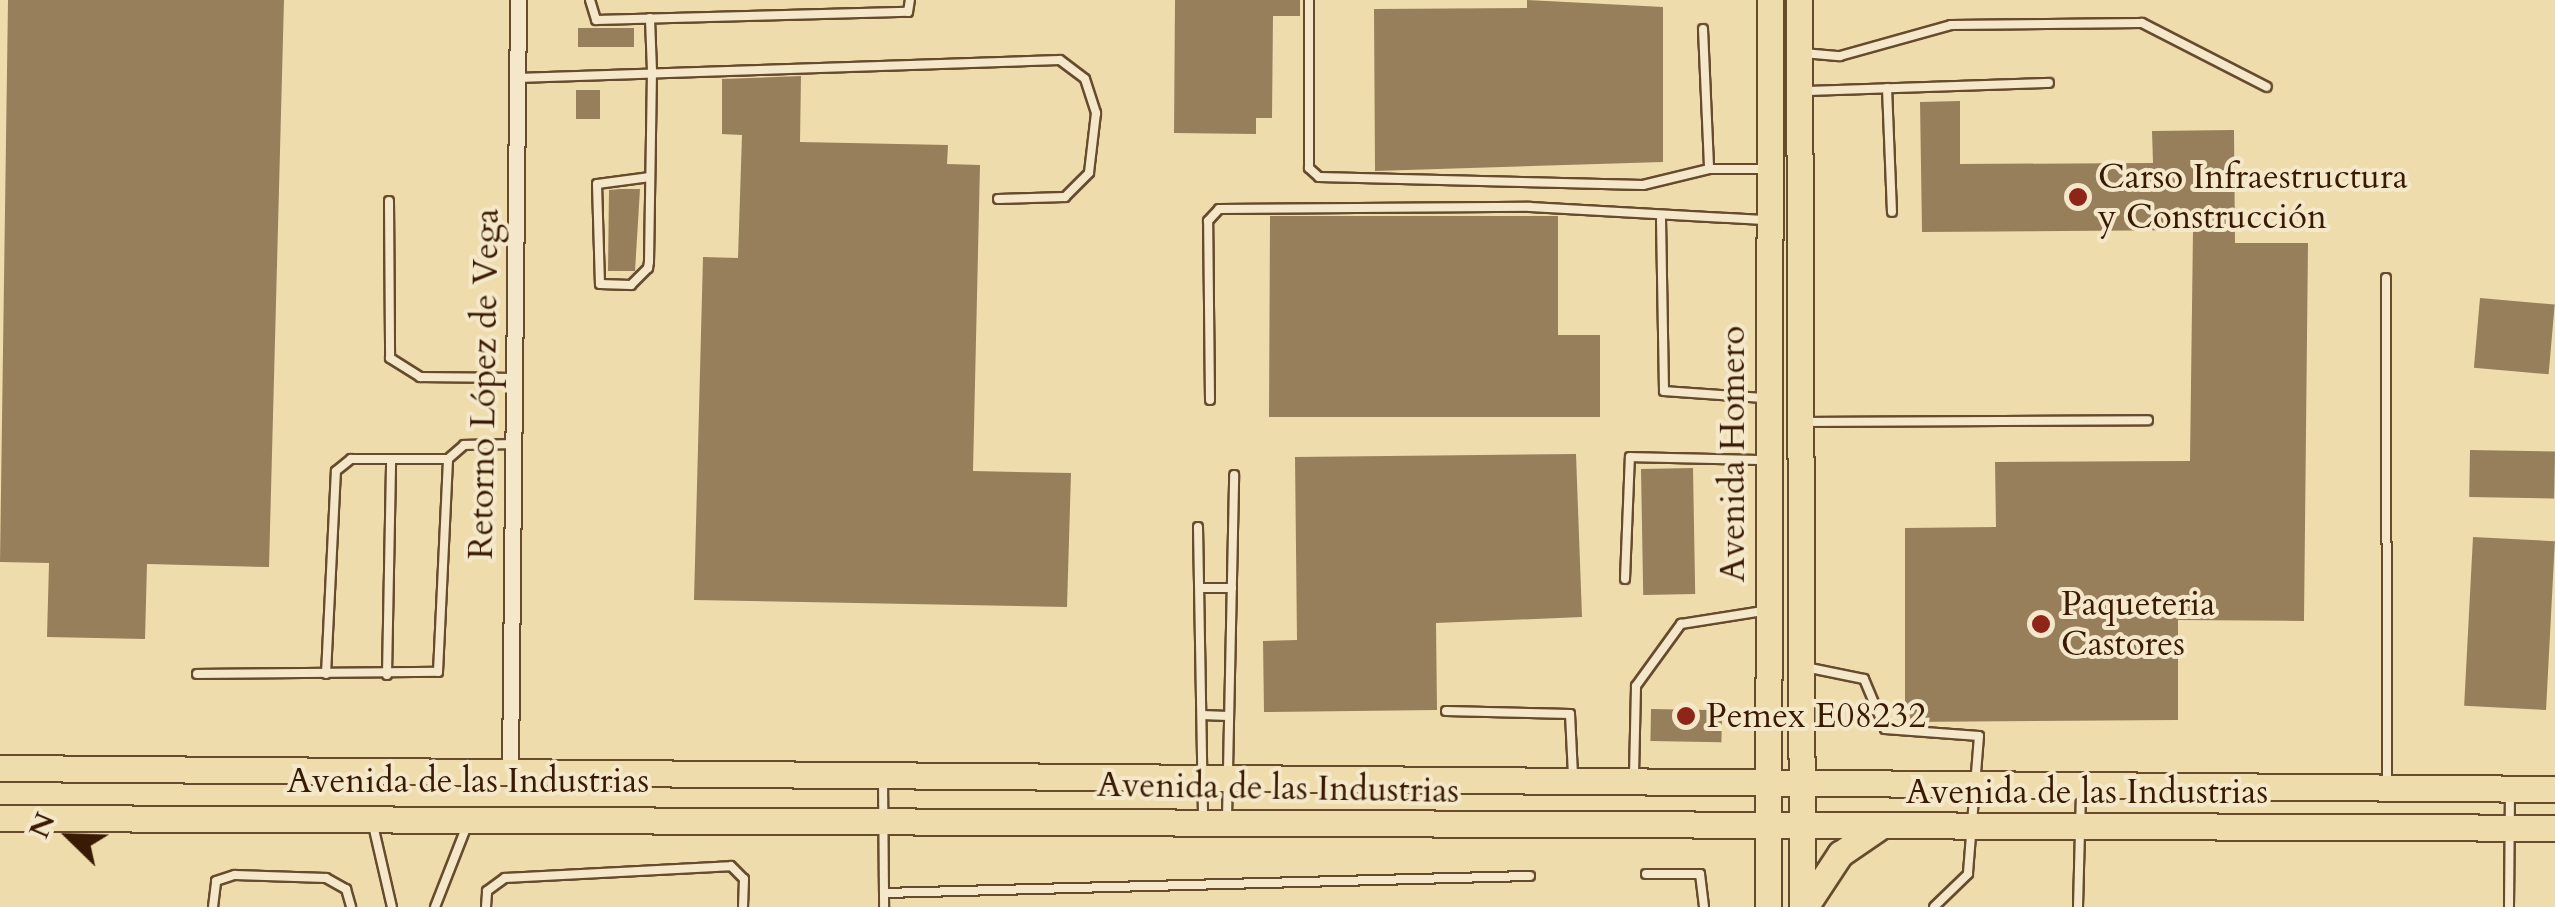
<!DOCTYPE html>
<html>
<head>
<meta charset="utf-8">
<style>
	body { margin:0 }
	#map { position:relative; width:2555px; height:907px; overflow:hidden; background:#efdcad; font-family:Cardo,serif }
	div>[style] { position:absolute }
	[style*='--x'] { left:calc(var(--x)*1px); top:calc(var(--y)*1px); width:calc(var(--w)*1px); rotate:calc(var(--a)*1deg) }
	.building>* { inset:0; background:#977f5b; transform-origin:0 0 }
	.roads { filter:drop-shadow(2px 0 #664b2d) drop-shadow(-2px 0 #664b2d) drop-shadow(0 2px #664b2d) drop-shadow(0 -2px #664b2d) }
	.service>* { height:8px; margin:-4px; padding:0 4px; transform-origin:4px; border-radius:4px; background:#f5e8ca }
	.minor>* { height:15px; margin:-7.5px; padding:0 7.5px; transform-origin:7.5px; border-radius:7.5px; background:#f5e8ca }
	.primary>* { height:25px; margin:-12.5px; padding:0 12.5px; transform-origin:12.5px; border-radius:12.5px; background:#efdcad }
	.dots>* { width:28px; height:28px; translate:-50% -50%; box-sizing:border-box; border:5px solid #f5e8ca; border-radius:50% }
	span { translate:-50% -50%; white-space:nowrap; text-align:center; line-height:1.15; -webkit-text-stroke:8px #f5e8ca; paint-order:stroke }
	.poi-label { font-size:35px; color:#381b02 }
	.left { translate:0 -50%; text-align:left }
	.street-label { font-size:35px; color:#381b02 }
	.north { position:absolute; left:20px; top:787px; width:100px; height:100px; -webkit-text-stroke:8px #f5e8ca; paint-order:stroke; rotate:293deg; font-size:28px; font-weight:700; line-height:40px; text-align:center; color:#381b02 }
	.north::after { content:''; display:block; margin:auto; width:35px; height:45px; background:#381b02; clip-path:polygon(50% 0,100% 100%,50% 72%,0 100%) }
</style>
</head>
<body>
<div id="map">
	<div class="building">
		<div style="clip-path:polygon(8px 0,284px 0,269px 567px,147px 564px,145px 639px,47px 637px,49px 563px,0 562px)"></div>
		<div style="clip-path:polygon(1175px 0,1300px 0,1300px 16px,1273px 16px,1272px 118px,1256px 118px,1256px 134px,1174px 133px)"></div>
		<div style="clip-path:polygon(1527px 0,1663px 7px,1663px 162px,1375px 171px,1374px 9px,1527px 8px)"></div>
		<div style="left:578px;top:28px;width:56px;height:19px"></div>
		<div style="clip-path:polygon(801px 76px,800px 142px,948px 145px,947px 164px,980px 165px,973px 471px,1071px 473px,1067px 607px,694px 600px,703px 257px,738px 258px,742px 135px,722px 134px,722px 79px)"></div>
		<div style="left:576px;top:90px;width:24px;height:29px"></div>
		<div style="clip-path:polygon(1960px 101px,1960px 164px,2153px 163px,2152px 131px,2234px 130px,2235px 243px,2308px 243px,2304px 621px,2178px 620px,2178px 720px,1905px 722px,1905px 528px,1996px 527px,1995px 462px,2190px 461px,2193px 230px,1922px 232px,1920px 102px)"></div>
		<div style="clip-path:polygon(620px 189px,640px 189px,635px 271px,608px 271px,609px 190px)"></div>
		<div style="clip-path:polygon(1270px 216px,1558px 216px,1558px 335px,1600px 335px,1600px 417px,1269px 417px)"></div>
		<div style="left:2480px;top:298px;width:75px;height:70px;rotate:5deg"></div>
		<div style="left:2470px;top:450px;width:85px;height:47px;rotate:1deg"></div>
		<div style="clip-path:polygon(1576px 454px,1582px 617px,1436px 623px,1437px 710px,1264px 712px,1263px 641px,1297px 640px,1295px 457px)"></div>
		<div style="left:1693px;top:468px;width:126px;height:52px;rotate:89deg"></div>
		<div style="left:2473px;top:537px;width:82px;height:169px;rotate:3deg"></div>
		<div style="left:1651px;top:709px;width:71px;height:32px;rotate:1deg"></div>
	</div>
	<div class="roads">
		<div class="service">
			<div style="--x:590;--y:0;--w:21;--a:73"></div>
			<div style="--x:596;--y:20;--w:312;--a:-1.5"></div>
			<div style="--x:908;--y:12;--w:12;--a:-81"></div>
			<div style="--x:1309;--y:0;--w:168;--a:90"></div>
			<div style="--x:1309;--y:168;--w:13;--a:42"></div>
			<div style="--x:1319;--y:177;--w:324;--a:1.4"></div>
			<div style="--x:1643;--y:185;--w:68;--a:-13.6"></div>
			<div style="--x:1709;--y:169;--w:55;--a:0"></div>
			<div style="--x:1703;--y:29;--w:140;--a:87.5"></div>
			<div style="--x:1803;--y:53;--w:37;--a:5"></div>
			<div style="--x:1840;--y:56;--w:115;--a:-15.6"></div>
			<div style="--x:1951;--y:25;--w:191;--a:-0.6"></div>
			<div style="--x:2142;--y:23;--w:140;--a:27.1"></div>
			<div style="--x:517;--y:78;--w:543;--a:-1.9"></div>
			<div style="--x:1060;--y:60;--w:31;--a:37"></div>
			<div style="--x:1085;--y:79;--w:36;--a:72"></div>
			<div style="--x:1096;--y:113;--w:60;--a:96.7"></div>
			<div style="--x:1089;--y:173;--w:34;--a:135"></div>
			<div style="--x:1065;--y:197;--w:67;--a:178.3"></div>
			<div style="--x:1887;--y:88;--w:124;--a:87.7"></div>
			<div style="--x:1804;--y:91;--w:245;--a:-1.9"></div>
			<div style="--x:650;--y:177;--w:53;--a:172.5"></div>
			<div style="--x:597;--y:184;--w:100;--a:88.3"></div>
			<div style="--x:600;--y:284;--w:31;--a:2"></div>
			<div style="--x:631;--y:285;--w:24;--a:-45"></div>
			<div style="--x:648;--y:268;--w:6;--a:-81"></div>
			<div style="--x:649;--y:262;--w:191;--a:-89.1"></div>
			<div style="--x:652;--y:71;--w:53;--a:-92.2"></div>
			<div style="--x:389;--y:201;--w:157;--a:89.6"></div>
			<div style="--x:390;--y:358;--w:36;--a:32"></div>
			<div style="--x:420;--y:377;--w:94;--a:0.6"></div>
			<div style="--x:1661;--y:219;--w:172;--a:89"></div>
			<div style="--x:1664;--y:391;--w:99;--a:4"></div>
			<div style="--x:2386;--y:278;--w:506;--a:89.89"></div>
			<div style="--x:1210;--y:400;--w:179;--a:-90.6"></div>
			<div style="--x:1208;--y:221;--w:16;--a:-47"></div>
			<div style="--x:1219;--y:209;--w:311;--a:-0.4"></div>
			<div style="--x:1530;--y:207;--w:234;--a:3.2"></div>
			<div style="--x:1804;--y:422;--w:344;--a:-0.3"></div>
			<div style="--x:1198;--y:527;--w:290;--a:89"></div>
			<div style="--x:1625;--y:579;--w:122;--a:-87.7"></div>
			<div style="--x:1630;--y:457;--w:136;--a:1.3"></div>
			<div style="--x:1200;--y:588;--w:32;--a:0"></div>
			<div style="--x:1805;--y:667;--w:60;--a:11.5"></div>
			<div style="--x:1864;--y:679;--w:54;--a:67.2"></div>
			<div style="--x:1885;--y:729;--w:94;--a:4.3"></div>
			<div style="--x:1979;--y:736;--w:138;--a:94.6"></div>
			<div style="--x:1968;--y:874;--w:47;--a:135.9"></div>
			<div style="--x:197;--y:674;--w:241;--a:-0.5"></div>
			<div style="--x:438;--y:672;--w:213;--a:-87.3"></div>
			<div style="--x:448;--y:459;--w:21;--a:-41"></div>
			<div style="--x:464;--y:445;--w:50;--a:-1.1"></div>
			<div style="--x:326;--y:674;--w:203;--a:-87.2"></div>
			<div style="--x:336;--y:471;--w:19;--a:-39"></div>
			<div style="--x:351;--y:459;--w:97;--a:0"></div>
			<div style="--x:387;--y:675;--w:216;--a:-88.9"></div>
			<div style="--x:1446;--y:711;--w:124;--a:1.4"></div>
			<div style="--x:1570;--y:714;--w:62;--a:87.2"></div>
			<div style="--x:1202;--y:715;--w:26;--a:2"></div>
			<div style="--x:1634;--y:775;--w:89;--a:-88.7"></div>
			<div style="--x:1636;--y:686;--w:77;--a:-54"></div>
			<div style="--x:1681;--y:624;--w:83;--a:-9"></div>
			<div style="--x:883;--y:780;--w:127;--a:89.5"></div>
			<div style="--x:1227;--y:818;--w:343;--a:-88.8"></div>
			<div style="--x:373;--y:825;--w:84;--a:77"></div>
			<div style="--x:1646;--y:874;--w:54;--a:0"></div>
			<div style="--x:1700;--y:874;--w:33;--a:83"></div>
			<div style="--x:884;--y:893;--w:646;--a:-1.51"></div>
			<div style="--x:213;--y:907;--w:26;--a:-83"></div>
			<div style="--x:216;--y:881;--w:20;--a:-18"></div>
			<div style="--x:235;--y:875;--w:91;--a:1.9"></div>
			<div style="--x:326;--y:878;--w:23;--a:29"></div>
			<div style="--x:346;--y:889;--w:19;--a:74"></div>
			<div style="--x:435;--y:907;--w:90;--a:-68.6"></div>
			<div style="--x:486;--y:907;--w:16;--a:-86"></div>
			<div style="--x:487;--y:891;--w:22;--a:-36"></div>
			<div style="--x:505;--y:878;--w:226;--a:-3"></div>
			<div style="--x:731;--y:866;--w:18;--a:45"></div>
			<div style="--x:744;--y:879;--w:28;--a:92"></div>
			<div style="--x:2078;--y:907;--w:115;--a:-88.5"></div>
			<div style="--x:2509;--y:907;--w:113;--a:-89.5"></div>
		</div>
		<div class="minor">
			<div style="--x:510;--y:768;--w:768;--a:-89.4"></div>
		</div>
		<div class="primary">
			<div style="--x:1799;--y:0;--w:907;--a:89.81"></div>
			<div style="--x:0;--y:768;--w:2555;--a:0.47"></div>
			<div style="--x:0;--y:818;--w:2555;--a:0.22"></div>
			<div style="--x:1768;--y:907;--w:907;--a:-89.87"></div>
			<div style="--x:1805;--y:907;--w:64;--a:-56.6"></div>
			<div style="--x:1840;--y:854;--w:46;--a:-34.4"></div>
		</div>
	</div>
	<div class="dots">
		<div style="left:2078px;top:197px;background:#8f2418"></div>
		<div style="left:2041px;top:624px;background:#8f2418"></div>
		<div style="left:1686px;top:716px;background:#8f2418"></div>
	</div>
	<div class="poi-label">
		<span class="left" style="left:2098px;top:197px">Carso Infraestructura<br>y Construcción</span>
		<span class="left" style="left:2061px;top:624px">Paqueteria<br>Castores</span>
		<span class="left" style="left:1706px;top:716px">Pemex E08232</span>
	</div>
	<div class="street-label">
		<span style="left:484px;top:384px;rotate:-89deg">Retorno López de Vega</span>
		<span style="left:1733px;top:454px;rotate:-90deg">Avenida Homero</span>
		<span style="left:468px;top:781px">Avenida de las Industrias</span>
		<span style="left:1278px;top:788px;rotate:1deg">Avenida de las Industrias</span>
		<span style="left:2087px;top:792px">Avenida de las Industrias</span>
	</div>
	<div class="north">N</div>
</div>
</body>
</html>
